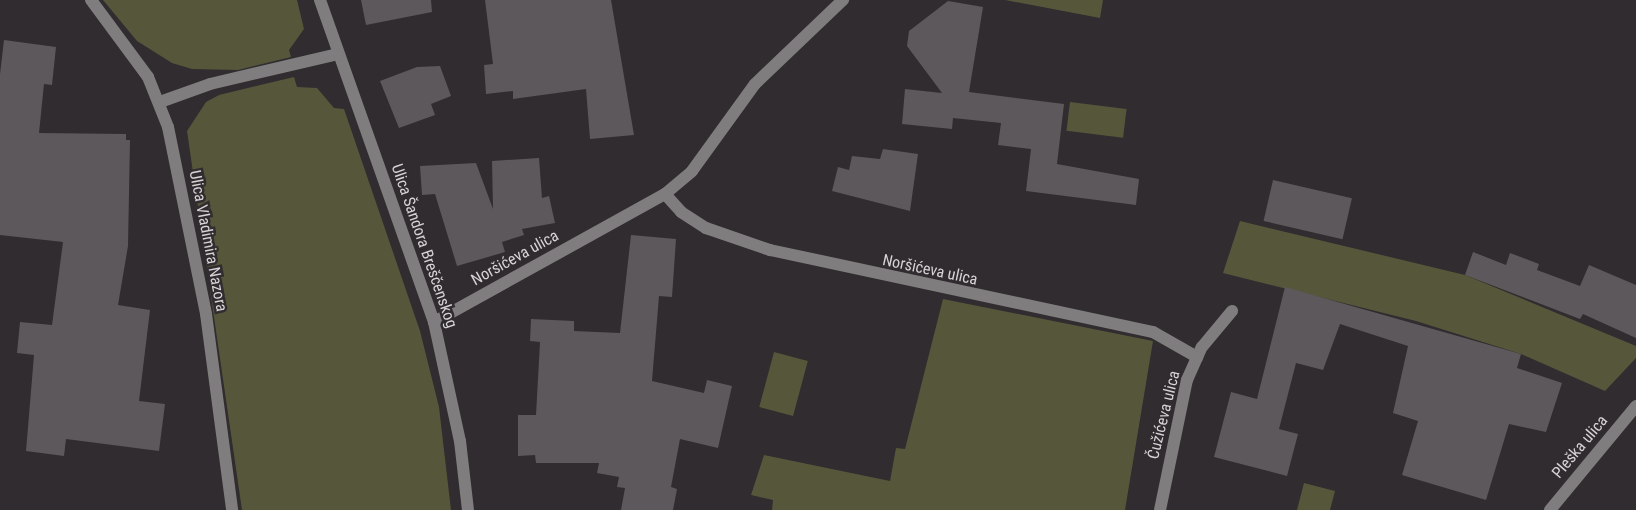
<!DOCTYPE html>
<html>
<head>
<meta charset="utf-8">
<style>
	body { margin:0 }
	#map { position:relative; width:1636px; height:510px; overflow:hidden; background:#302c2f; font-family:"Roboto Condensed",sans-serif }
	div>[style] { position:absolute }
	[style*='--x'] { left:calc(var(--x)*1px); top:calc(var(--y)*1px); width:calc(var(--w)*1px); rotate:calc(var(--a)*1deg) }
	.green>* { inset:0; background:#56563b; transform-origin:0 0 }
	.building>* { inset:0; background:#5d585b; transform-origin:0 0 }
	.minor>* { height:12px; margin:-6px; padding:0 6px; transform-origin:6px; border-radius:6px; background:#7f7d7e }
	span { translate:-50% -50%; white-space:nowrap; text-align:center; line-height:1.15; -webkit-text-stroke:5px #302c2f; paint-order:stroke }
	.street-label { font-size:16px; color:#d7d4d6 }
</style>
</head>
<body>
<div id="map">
	<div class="green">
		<div style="clip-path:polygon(103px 0,297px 0,304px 29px,289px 50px,291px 57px,238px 70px,192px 69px,172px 63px,137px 41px)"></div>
		<div style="clip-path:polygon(1005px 0,1103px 0,1100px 18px)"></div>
		<div style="clip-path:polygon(294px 77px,297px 87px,317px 88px,334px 108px,344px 109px,420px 331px,439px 407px,451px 510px,242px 510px,187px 131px,206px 102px,219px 95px)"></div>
		<div style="left:1070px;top:102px;width:57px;height:29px;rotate:7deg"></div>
		<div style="clip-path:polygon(1240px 221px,1465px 275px,1636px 346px,1636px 358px,1605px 391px,1521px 354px,1416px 321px,1223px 273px)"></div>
		<div style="clip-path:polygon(943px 299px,1153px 341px,1125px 510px,772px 510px,773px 500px,751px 495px,764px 455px,890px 481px,896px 448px,905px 449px)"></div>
		<div style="left:774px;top:352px;width:35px;height:57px;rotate:15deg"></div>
		<div style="clip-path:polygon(1304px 483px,1335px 491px,1330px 510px,1297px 510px)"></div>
	</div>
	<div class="building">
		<div style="clip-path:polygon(361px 0,431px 0,432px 12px,366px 25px)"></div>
		<div style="clip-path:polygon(485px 0,611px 0,634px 135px,590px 139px,586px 89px,513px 99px,513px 91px,486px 94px,484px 65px,493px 64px)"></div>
		<div style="clip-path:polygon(948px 1px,983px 7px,969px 92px,1064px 104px,1057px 164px,1139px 179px,1136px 205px,1026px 191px,1031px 149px,998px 145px,1001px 123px,953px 118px,952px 129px,902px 124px,905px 89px,942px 93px,907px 46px,909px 31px)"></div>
		<div style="clip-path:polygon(4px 40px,56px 47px,52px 85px,44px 84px,39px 133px,126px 134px,126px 140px,130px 140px,128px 246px,118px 305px,150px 310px,139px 401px,165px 404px,159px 451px,66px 439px,64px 456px,26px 451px,34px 355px,17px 353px,20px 322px,52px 325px,63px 242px,0 235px,0 74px)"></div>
		<div style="clip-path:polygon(440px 66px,451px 96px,431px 104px,435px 115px,399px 128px,380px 81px,417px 67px)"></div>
		<div style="clip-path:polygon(883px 149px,918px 154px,910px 211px,832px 191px,838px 167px,849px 170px,852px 156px,880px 159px)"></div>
		<div style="clip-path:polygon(539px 158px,542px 198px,549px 196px,555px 223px,522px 229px,524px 235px,502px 242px,505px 252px,457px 266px,435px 194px,422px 195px,420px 166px,476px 163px,493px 209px,492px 161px)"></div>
		<div style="left:1273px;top:180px;width:81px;height:42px;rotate:13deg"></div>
		<div style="clip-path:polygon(631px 235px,676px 239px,672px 297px,659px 296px,652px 381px,704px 393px,707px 380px,732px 386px,718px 448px,680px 439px,671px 487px,677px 489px,673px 510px,621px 510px,625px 488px,617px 487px,619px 477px,597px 473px,599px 463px,536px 463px,535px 455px,518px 456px,518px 415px,536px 415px,540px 342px,530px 341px,531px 319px,574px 321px,574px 331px,620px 333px)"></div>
		<div style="clip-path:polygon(1473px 252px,1506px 265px,1510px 253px,1539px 264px,1537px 270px,1580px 286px,1589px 265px,1636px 285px,1636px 338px,1583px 314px,1580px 319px,1465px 275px)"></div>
		<div style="clip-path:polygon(1285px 287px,1521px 354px,1517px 368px,1562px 383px,1546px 432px,1509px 424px,1486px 500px,1402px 475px,1418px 421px,1393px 413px,1408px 346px,1340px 324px,1323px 370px,1296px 363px,1279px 429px,1298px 434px,1287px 476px,1214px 457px,1231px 392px,1257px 399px)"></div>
	</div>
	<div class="minor">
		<div style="--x:91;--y:0;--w:96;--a:53.5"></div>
		<div style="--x:148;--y:77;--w:54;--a:68.2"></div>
		<div style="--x:168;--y:127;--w:191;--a:78.5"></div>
		<div style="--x:206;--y:314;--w:198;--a:82.4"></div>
		<div style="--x:320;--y:0;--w:342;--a:70.5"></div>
		<div style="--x:434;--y:322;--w:122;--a:77.7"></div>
		<div style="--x:460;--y:441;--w:69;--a:83.4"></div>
		<div style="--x:160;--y:102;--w:53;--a:-19.8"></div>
		<div style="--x:210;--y:84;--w:131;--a:-13.2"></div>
		<div style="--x:665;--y:194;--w:24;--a:48"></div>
		<div style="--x:681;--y:212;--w:30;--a:33"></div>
		<div style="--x:706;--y:228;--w:68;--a:19"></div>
		<div style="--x:770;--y:250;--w:392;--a:12.1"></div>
		<div style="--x:1153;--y:332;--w:51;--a:29.6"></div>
		<div style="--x:434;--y:322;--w:264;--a:-29"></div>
		<div style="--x:665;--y:194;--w:35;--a:-40"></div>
		<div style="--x:692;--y:171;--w:107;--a:-54.1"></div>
		<div style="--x:755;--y:84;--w:122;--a:-43.7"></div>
		<div style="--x:1160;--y:510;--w:133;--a:-78.3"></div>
		<div style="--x:1187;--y:380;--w:36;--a:-66"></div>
		<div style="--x:1202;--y:347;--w:47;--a:-50.2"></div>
		<div style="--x:1550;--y:510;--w:135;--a:-50.4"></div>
	</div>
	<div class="street-label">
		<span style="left:208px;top:241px;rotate:79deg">Ulica Vladimira Nazora</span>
		<span style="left:424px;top:246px;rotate:71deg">Ulica Šandora Breščenskog</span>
		<span style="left:515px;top:258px;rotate:-29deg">Noršićeva ulica</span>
		<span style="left:930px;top:270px;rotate:12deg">Noršićeva ulica</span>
		<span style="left:1164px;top:415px;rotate:-76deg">Čužićeva ulica</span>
		<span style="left:1580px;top:447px;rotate:-50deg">Pleška ulica</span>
	</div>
</div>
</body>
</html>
